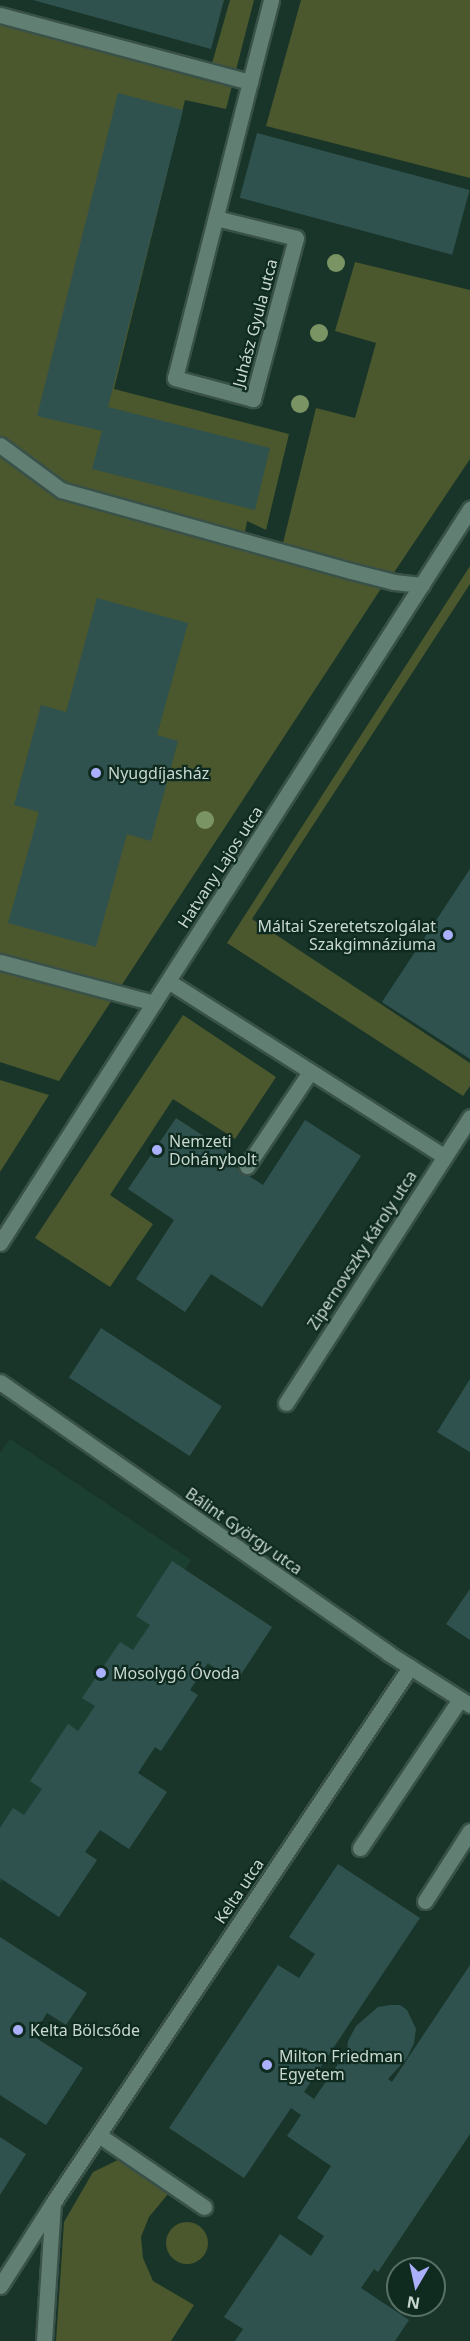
<!DOCTYPE html>
<html>
<head>
<meta charset="utf-8">
<style>
	body { margin:0 }
	#map { position:relative; width:470px; height:2341px; overflow:hidden; background:#19352a; font-family:"Noto Sans",sans-serif }
	div>[style] { position:absolute }
	[style*='--x'] { left:calc(var(--x)*1px); top:calc(var(--y)*1px); width:calc(var(--w)*1px); rotate:calc(var(--a)*1deg) }
	.built>* { inset:0; background:#1b4032 }
	.green>* { inset:0; background:#4b572c }
	.round { border-radius:50% }
	.building>* { inset:0; background:#30524f; transform-origin:0 0 }
	.roads { filter:drop-shadow(2px 0 #395148) drop-shadow(-2px 0 #395148) drop-shadow(0 2px #395148) drop-shadow(0 -2px #395148) }
	.minor>* { height:15px; margin:-7.5px; padding:0 7.5px; transform-origin:7.5px; border-radius:7.5px; background:#618073 }
	.trees>* { width:18px; height:18px; margin:-9px; border-radius:50%; background:#7b9464 }
	.dots>* { width:16px; height:16px; translate:-50% -50%; box-sizing:border-box; border:3px solid #0f2b20; border-radius:50% }
	span { translate:-50% -50%; white-space:nowrap; text-align:center; line-height:1.15; -webkit-text-stroke:4.5px #0f2b20; paint-order:stroke }
	.street-label { font-size:16px; color:#c8d8d1 }
	.poi-label { font-size:16px; color:#c8d8d1 }
	.left { translate:0 -50%; text-align:left }
	.right { translate:-100% -50%; text-align:right }
	.north { position:absolute; left:386px; top:2257px; width:60px; height:60px; box-sizing:border-box; background:#0f2b20; border:2px solid #597067; border-radius:50%; rotate:189deg; font-size:16px; font-weight:700; line-height:24px; text-align:center; color:#c8d8d1 }
	.north::after { content:''; display:block; margin:auto; width:21px; height:27px; background:#aab0fb; clip-path:polygon(50% 0,100% 100%,50% 72%,0 100%) }
</style>
</head>
<body>
<div id="map">
	<div class="built">
		<div style="clip-path:polygon(10px 1439px,191px 1560px,185px 1570px,272px 1627px,236px 1682px,207px 1664px,190px 1690px,198px 1695px,161px 1751px,154px 1747px,138px 1773px,167px 1792px,129px 1849px,100px 1830px,85px 1852px,97px 1860px,59px 1917px,3px 1880px,0 1884px,0 1453px)"></div>
	</div>
	<div class="green">
		<div style="clip-path:polygon(230px 0,254px 0,226px 109px,185px 100px,114px 389px,289px 434px,266px 530px,247px 521px,245px 532px,64px 484px,0 437px,0 24px,207px 81px)"></div>
		<div style="clip-path:polygon(301px 0,470px 0,470px 178px,266px 126px)"></div>
		<div style="clip-path:polygon(355px 262px,470px 290px,470px 459px,393px 574px,283px 543px,316px 408px,355px 418px,376px 343px,335px 331px)"></div>
		<div style="clip-path:polygon(0 451px,59px 497px,382px 587px,59px 1081px,0 1062px)"></div>
		<div style="clip-path:polygon(470px 566px,470px 584px,252px 919px,470px 1063px,470px 1086px,463px 1096px,227px 943px)"></div>
		<div style="clip-path:polygon(183px 1015px,276px 1077px,235px 1139px,173px 1099px,110px 1195px,153px 1224px,110px 1287px,35px 1238px)"></div>
		<div style="clip-path:polygon(0 1080px,49px 1095px,0 1172px)"></div>
		<div style="clip-path:polygon(120px 2159px,168px 2194px,149px 2217px,141px 2237px,143px 2258px,153px 2281px,194px 2305px,171px 2341px,56px 2341px,64px 2222px,93px 2172px)"></div>
		<div class="round" style="left:166px;top:2222px;width:42px;height:42px"></div>
	</div>
	<div class="building">
		<div style="clip-path:polygon(33px 0,224px 0,211px 49px)"></div>
		<div style="clip-path:polygon(118px 93px,183px 110px,108px 407px,270px 448px,255px 510px,92px 469px,102px 431px,37px 416px)"></div>
		<div style="left:257px;top:133px;width:220px;height:67px;rotate:15deg"></div>
		<div style="clip-path:polygon(97px 598px,188px 623px,157px 735px,178px 741px,151px 841px,127px 834px,96px 947px,8px 923px,39px 812px,14px 805px,41px 705px,66px 712px)"></div>
		<div style="clip-path:polygon(470px 869px,470px 1059px,382px 1002px)"></div>
		<div style="clip-path:polygon(176px 1118px,231px 1154px,226px 1161px,263px 1185px,305px 1120px,361px 1156px,262px 1307px,211px 1274px,185px 1312px,136px 1279px,174px 1220px,128px 1189px)"></div>
		<div style="left:101px;top:1328px;width:144px;height:59px;rotate:33deg"></div>
		<div style="clip-path:polygon(470px 1379px,470px 1452px,437px 1432px)"></div>
		<div style="clip-path:polygon(172px 1561px,272px 1627px,236px 1682px,208px 1663px,190px 1690px,198px 1695px,161px 1751px,155px 1747px,138px 1773px,167px 1792px,129px 1849px,100px 1830px,85px 1852px,97px 1860px,59px 1917px,0 1878px,0 1828px,13px 1808px,24px 1815px,42px 1789px,30px 1781px,68px 1724px,78px 1731px,95px 1706px,82px 1698px,120px 1642px,133px 1650px,150px 1625px,136px 1616px)"></div>
		<div style="clip-path:polygon(470px 1589px,470px 1640px,446px 1624px)"></div>
		<div style="clip-path:polygon(338px 1864px,420px 1918px,304px 2092px,314px 2099px,347px 2051px,348px 2041px,356px 2026px,378px 2007px,390px 2005px,400px 2005px,407px 2010px,416px 2029px,414px 2043px,407px 2058px,388px 2079px,392px 2082px,470px 1965px,470px 2134px,378px 2272px,374px 2269px,361px 2288px,409px 2320px,395px 2341px,235px 2341px,243px 2329px,224px 2317px,280px 2234px,311px 2256px,324px 2236px,297px 2218px,331px 2166px,287px 2136px,301px 2115px,291px 2108px,244px 2178px,169px 2128px,278px 1965px,299px 1978px,315px 1954px,289px 1937px)"></div>
		<div style="clip-path:polygon(0 1937px,87px 1993px,66px 2025px,47px 2013px,33px 2036px,83px 2068px,46px 2125px,0 2095px)"></div>
		<div style="clip-path:polygon(0 2137px,26px 2154px,0 2195px)"></div>
	</div>
	<div class="roads">
		<div class="minor">
			<div style="--x:0;--y:15;--w:259;--a:15"></div>
			<div style="--x:216;--y:218;--w:82;--a:14"></div>
			<div style="--x:296;--y:238;--w:167;--a:105"></div>
			<div style="--x:253;--y:399;--w:81;--a:-164.9"></div>
			<div style="--x:175;--y:378;--w:305;--a:-75.8"></div>
			<div style="--x:250;--y:82;--w:85;--a:-75.6"></div>
			<div style="--x:0;--y:445;--w:76;--a:36.4"></div>
			<div style="--x:61;--y:490;--w:301;--a:15.6"></div>
			<div style="--x:351;--y:571;--w:44;--a:14.3"></div>
			<div style="--x:394;--y:582;--w:28;--a:6"></div>
			<div style="--x:0;--y:962;--w:159;--a:14.9"></div>
			<div style="--x:168;--y:981;--w:327;--a:32.4"></div>
			<div style="--x:247;--y:1166;--w:113;--a:-56.2"></div>
			<div style="--x:0;--y:1243;--w:872;--a:-57.37"></div>
			<div style="--x:0;--y:1382;--w:473;--a:34.9"></div>
			<div style="--x:388;--y:1653;--w:97;--a:32.4"></div>
			<div style="--x:286;--y:1403;--w:340;--a:-57.2"></div>
			<div style="--x:360;--y:1848;--w:179;--a:-56.1"></div>
			<div style="--x:425;--y:1901;--w:83;--a:-57.3"></div>
			<div style="--x:100;--y:2136;--w:126;--a:34.3"></div>
			<div style="--x:0;--y:2286;--w:95;--a:-57.5"></div>
			<div style="--x:44;--y:2341;--w:138;--a:-86.3"></div>
			<div style="--x:53;--y:2203;--w:644;--a:-56.33"></div>
		</div>
	</div>
	<div class="trees">
		<div style="left:336px;top:263px"></div>
		<div style="left:319px;top:333px"></div>
		<div style="left:300px;top:404px"></div>
		<div style="left:205px;top:820px"></div>
	</div>
	<div class="dots">
		<div style="left:96px;top:773px;background:#aab0fb"></div>
		<div style="left:448px;top:935px;background:#aab0fb"></div>
		<div style="left:157px;top:1150px;background:#aab0fb"></div>
		<div style="left:101px;top:1673px;background:#aab0fb"></div>
		<div style="left:18px;top:2030px;background:#aab0fb"></div>
		<div style="left:267px;top:2065px;background:#aab0fb"></div>
	</div>
	<div class="street-label">
		<span style="left:255px;top:323px;rotate:-75deg">Juhász Gyula utca</span>
		<span style="left:220px;top:867px;rotate:-57deg">Hatvany Lajos utca</span>
		<span style="left:362px;top:1250px;rotate:-57deg">Zipernovszky Károly utca</span>
		<span style="left:244px;top:1531px;rotate:35deg">Bálint György utca</span>
		<span style="left:239px;top:1891px;rotate:-56deg">Kelta utca</span>
	</div>
	<div class="poi-label">
		<span class="left" style="left:108px;top:773px">Nyugdíjasház</span>
		<span class="right" style="left:436px;top:935px">Máltai Szeretetszolgálat<br>Szakgimnáziuma</span>
		<span class="left" style="left:169px;top:1150px">Nemzeti<br>Dohánybolt</span>
		<span class="left" style="left:113px;top:1673px">Mosolygó Óvoda</span>
		<span class="left" style="left:30px;top:2030px">Kelta Bölcsőde</span>
		<span class="left" style="left:279px;top:2065px">Milton Friedman<br>Egyetem</span>
	</div>
	<div class="north">N</div>
</div>
</body>
</html>
